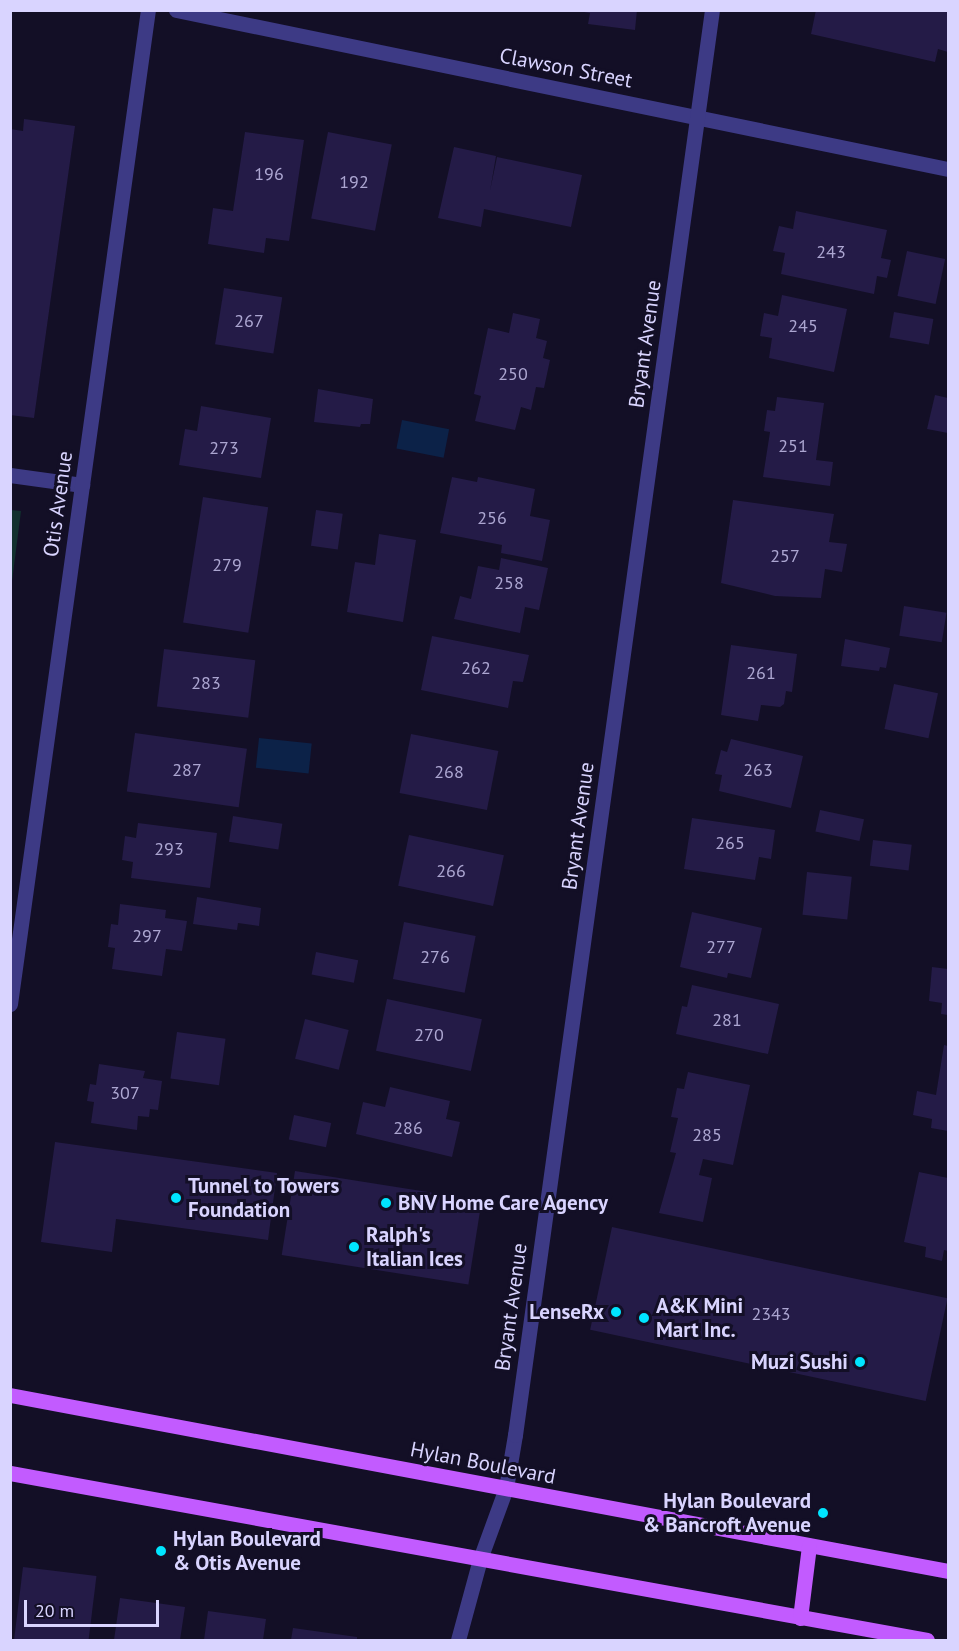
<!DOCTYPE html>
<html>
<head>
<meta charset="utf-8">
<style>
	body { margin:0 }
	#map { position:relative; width:959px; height:1651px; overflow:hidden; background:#130f26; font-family:"PT Sans",sans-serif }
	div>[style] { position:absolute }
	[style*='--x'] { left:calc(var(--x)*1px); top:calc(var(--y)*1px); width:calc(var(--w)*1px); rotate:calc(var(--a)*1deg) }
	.green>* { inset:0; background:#12302f }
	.water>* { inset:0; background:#0c2248; transform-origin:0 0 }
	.building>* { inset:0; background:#241b47; transform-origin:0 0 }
	.service>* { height:15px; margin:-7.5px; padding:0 7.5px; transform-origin:7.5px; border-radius:7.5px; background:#3d3a85 }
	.minor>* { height:15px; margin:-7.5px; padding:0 7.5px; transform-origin:7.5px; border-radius:7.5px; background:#3d3a85 }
	.primary>* { height:15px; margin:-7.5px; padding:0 7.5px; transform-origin:7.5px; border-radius:7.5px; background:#c25bff }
	.dots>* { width:16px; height:16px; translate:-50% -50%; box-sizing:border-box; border:3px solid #130f26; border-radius:50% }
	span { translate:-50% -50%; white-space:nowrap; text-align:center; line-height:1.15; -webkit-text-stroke:6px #130f26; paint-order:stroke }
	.number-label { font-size:18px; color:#aca6d1 }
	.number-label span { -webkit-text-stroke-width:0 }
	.street-label { font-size:21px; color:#d9d4ff }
	.poi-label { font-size:21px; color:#d9d4ff; font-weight:700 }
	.left { translate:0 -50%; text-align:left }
	.right { translate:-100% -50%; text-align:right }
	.frame { position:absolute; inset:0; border:12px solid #d9d4ff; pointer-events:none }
	.scale { position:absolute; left:24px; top:1600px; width:135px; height:27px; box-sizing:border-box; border:3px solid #d9d4ff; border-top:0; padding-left:8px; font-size:18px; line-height:21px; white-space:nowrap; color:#d9d4ff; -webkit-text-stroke:4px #130f26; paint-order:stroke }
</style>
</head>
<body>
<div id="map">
	<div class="green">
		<div style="clip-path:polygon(11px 510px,21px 511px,11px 589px,10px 510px)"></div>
	</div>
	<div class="water">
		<div style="left:402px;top:420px;width:48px;height:29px;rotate:11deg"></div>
		<div style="left:259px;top:738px;width:53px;height:30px;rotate:6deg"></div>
	</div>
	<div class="building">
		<div style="clip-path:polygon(637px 10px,635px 30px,588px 24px,590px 13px,584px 12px)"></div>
		<div style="clip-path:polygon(816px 10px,948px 10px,948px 52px,938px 49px,935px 62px,811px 34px)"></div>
		<div style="clip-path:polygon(24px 119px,75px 126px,34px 418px,10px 415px,10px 129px,23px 131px)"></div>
		<div style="clip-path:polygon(245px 132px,304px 140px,289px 241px,266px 238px,264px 253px,208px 244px,213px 208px,233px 211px)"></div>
		<div style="left:328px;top:132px;width:65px;height:88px;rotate:11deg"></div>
		<div style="clip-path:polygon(454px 147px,496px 156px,490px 191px,497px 157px,582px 175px,571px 227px,484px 209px,481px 227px,438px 218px)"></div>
		<div style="clip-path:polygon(796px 211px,887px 230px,881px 258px,891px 260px,887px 278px,877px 276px,874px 294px,781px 274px,785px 253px,773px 251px,779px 226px,793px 229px)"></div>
		<div style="left:907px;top:251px;width:39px;height:46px;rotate:12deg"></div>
		<div style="left:224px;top:288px;width:59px;height:57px;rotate:9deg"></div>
		<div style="clip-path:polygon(782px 295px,847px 309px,834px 372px,769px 358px,772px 338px,760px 336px,764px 313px,778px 316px)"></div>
		<div style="left:894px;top:312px;width:40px;height:26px;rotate:10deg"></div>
		<div style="clip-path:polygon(513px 313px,540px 319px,536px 338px,547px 341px,543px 358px,550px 360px,544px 388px,536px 387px,531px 410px,521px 407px,515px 430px,475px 421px,481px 396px,474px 394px,488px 328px,509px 333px)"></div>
		<div style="clip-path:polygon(318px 389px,373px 399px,370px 424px,361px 424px,360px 427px,314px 422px)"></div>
		<div style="clip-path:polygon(935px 395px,948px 398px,948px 433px,927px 429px)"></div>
		<div style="clip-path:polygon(777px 397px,824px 403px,816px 460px,833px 462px,830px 486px,763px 477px,770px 432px,764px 431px,767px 410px,775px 411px)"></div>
		<div style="clip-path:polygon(201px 406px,271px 418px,261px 478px,179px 465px,185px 429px,197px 431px)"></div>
		<div style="clip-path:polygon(452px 477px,477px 482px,478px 477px,535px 489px,530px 516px,550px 520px,542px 561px,501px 553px,502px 545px,440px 533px)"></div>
		<div style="left:203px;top:497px;width:66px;height:127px;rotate:9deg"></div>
		<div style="clip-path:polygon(733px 500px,834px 514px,829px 542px,847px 544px,842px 572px,825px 569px,821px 598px,775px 596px,721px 583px)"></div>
		<div style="left:316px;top:510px;width:27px;height:36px;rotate:8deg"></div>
		<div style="clip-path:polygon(379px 534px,416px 540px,403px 622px,347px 612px,355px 562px,375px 565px)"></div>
		<div style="clip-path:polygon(501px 558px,548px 568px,539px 610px,525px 607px,520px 633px,454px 619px,460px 596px,471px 599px,478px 566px,499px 570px)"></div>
		<div style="left:904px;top:606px;width:43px;height:30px;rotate:9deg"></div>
		<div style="clip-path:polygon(432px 636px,529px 655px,523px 682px,513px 681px,508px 708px,421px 690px)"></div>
		<div style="clip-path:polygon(845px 639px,890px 648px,886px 668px,880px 667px,879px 671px,841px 666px)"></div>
		<div style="clip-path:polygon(731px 645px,797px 654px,792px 692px,786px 691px,784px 704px,780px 707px,761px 705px,758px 721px,721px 715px)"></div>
		<div style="left:164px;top:649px;width:92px;height:58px;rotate:7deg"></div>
		<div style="left:894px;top:684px;width:45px;height:46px;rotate:12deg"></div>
		<div style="left:135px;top:733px;width:113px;height:59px;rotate:8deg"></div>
		<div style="left:411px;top:734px;width:89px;height:60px;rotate:11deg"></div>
		<div style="clip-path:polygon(731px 739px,803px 756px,791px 808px,719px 791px,722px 775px,715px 774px,721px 750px,727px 752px)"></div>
		<div style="left:820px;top:810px;width:45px;height:22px;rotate:12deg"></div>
		<div style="left:233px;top:816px;width:50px;height:26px;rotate:9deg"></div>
		<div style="clip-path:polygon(692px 818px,775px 830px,771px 859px,759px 857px,755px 880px,684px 869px)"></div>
		<div style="clip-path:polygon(138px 823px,217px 833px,210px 888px,131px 878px,133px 862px,122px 860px,125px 836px,136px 838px)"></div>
		<div style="left:409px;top:835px;width:97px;height:52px;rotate:12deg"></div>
		<div style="left:873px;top:840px;width:39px;height:26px;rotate:7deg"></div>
		<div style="left:807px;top:872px;width:45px;height:43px;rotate:6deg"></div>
		<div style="clip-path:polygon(197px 897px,261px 908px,259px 926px,238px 923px,237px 930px,193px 924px)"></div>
		<div style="clip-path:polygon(120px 904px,166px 910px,165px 918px,187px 921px,182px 951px,166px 949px,162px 976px,112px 969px,115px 948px,108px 947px,111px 924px,118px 925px)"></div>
		<div style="clip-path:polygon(692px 912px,762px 928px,751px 978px,728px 973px,727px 978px,680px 967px)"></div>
		<div style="left:404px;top:922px;width:73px;height:58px;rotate:11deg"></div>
		<div style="left:316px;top:952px;width:43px;height:23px;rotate:11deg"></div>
		<div style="clip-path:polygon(932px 967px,948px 969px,948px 1015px,941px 1014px,942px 1003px,929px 1001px)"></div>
		<div style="clip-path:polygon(692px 985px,779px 1004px,768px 1054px,676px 1034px,682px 1006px,687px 1007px)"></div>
		<div style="left:387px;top:999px;width:97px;height:53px;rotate:12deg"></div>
		<div style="left:305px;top:1019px;width:45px;height:41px;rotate:14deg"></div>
		<div style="left:177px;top:1032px;width:49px;height:47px;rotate:8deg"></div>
		<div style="clip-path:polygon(944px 1045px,948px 1046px,948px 1131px,931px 1128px,932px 1119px,913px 1115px,917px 1091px,936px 1095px)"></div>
		<div style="clip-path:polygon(99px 1064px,145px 1071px,143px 1078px,162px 1081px,158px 1110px,150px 1109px,149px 1117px,138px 1116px,137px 1130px,91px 1123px,94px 1102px,87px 1101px,90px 1084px,96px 1085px)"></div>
		<div style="clip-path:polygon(688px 1072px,750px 1085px,733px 1165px,703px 1159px,699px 1175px,712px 1178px,703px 1222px,659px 1213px,676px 1153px,670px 1152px,678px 1118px,671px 1117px,677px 1088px,684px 1089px)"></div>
		<div style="clip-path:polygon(390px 1087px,450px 1101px,446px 1119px,460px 1122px,452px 1157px,356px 1134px,363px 1102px,385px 1107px)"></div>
		<div style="left:294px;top:1115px;width:38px;height:25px;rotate:12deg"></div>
		<div style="clip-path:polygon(55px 1142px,277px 1173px,268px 1240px,116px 1219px,112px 1252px,41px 1242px)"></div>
		<div style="left:295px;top:1171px;width:189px;height:85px;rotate:9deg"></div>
		<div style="clip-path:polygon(919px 1172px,948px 1178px,948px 1251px,944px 1250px,942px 1261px,925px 1257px,926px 1247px,904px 1242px)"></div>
		<div style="left:612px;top:1227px;width:343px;height:105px;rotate:12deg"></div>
		<div style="left:23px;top:1567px;width:74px;height:74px;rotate:7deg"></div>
		<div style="clip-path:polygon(120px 1598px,185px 1607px,180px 1640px,114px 1640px)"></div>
		<div style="clip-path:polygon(208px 1611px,266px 1619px,263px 1640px,204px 1640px)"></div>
		<div style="clip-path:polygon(293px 1628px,357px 1637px,357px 1640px,291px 1640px)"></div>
	</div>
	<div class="service">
		<div style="--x:10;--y:475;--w:73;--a:7.9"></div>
	</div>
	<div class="minor">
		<div style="--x:176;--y:10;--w:788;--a:11.64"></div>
		<div style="--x:10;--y:1004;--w:1004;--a:-82.1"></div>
		<div style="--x:458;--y:1640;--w:84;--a:-74.8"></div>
		<div style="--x:480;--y:1559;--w:76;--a:-69.9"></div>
		<div style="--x:506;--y:1488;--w:54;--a:-80.4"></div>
		<div style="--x:515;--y:1435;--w:1439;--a:-82.13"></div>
	</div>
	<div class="primary">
		<div style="--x:10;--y:1395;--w:954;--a:10.63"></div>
		<div style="--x:10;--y:1473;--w:932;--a:10.32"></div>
		<div style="--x:800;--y:1618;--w:73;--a:-82.9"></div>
	</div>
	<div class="dots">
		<div style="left:176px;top:1198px;background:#00e5ff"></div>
		<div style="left:386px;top:1203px;background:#00e5ff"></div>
		<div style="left:354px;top:1247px;background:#00e5ff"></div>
		<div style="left:616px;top:1312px;background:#00e5ff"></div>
		<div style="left:644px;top:1318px;background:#00e5ff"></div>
		<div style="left:860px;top:1362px;background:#00e5ff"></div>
		<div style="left:823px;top:1513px;background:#00e5ff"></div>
		<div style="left:161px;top:1551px;background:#00e5ff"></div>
	</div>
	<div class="number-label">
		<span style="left:269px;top:174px">196</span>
		<span style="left:354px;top:182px">192</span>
		<span style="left:831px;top:252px">243</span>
		<span style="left:249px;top:321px">267</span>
		<span style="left:803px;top:326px">245</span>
		<span style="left:513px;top:374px">250</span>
		<span style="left:793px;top:446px">251</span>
		<span style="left:224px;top:448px">273</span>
		<span style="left:492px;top:518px">256</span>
		<span style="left:785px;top:556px">257</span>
		<span style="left:227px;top:565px">279</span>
		<span style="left:509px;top:583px">258</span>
		<span style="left:476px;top:668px">262</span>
		<span style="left:761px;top:673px">261</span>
		<span style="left:206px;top:683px">283</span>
		<span style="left:187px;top:770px">287</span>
		<span style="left:758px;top:770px">263</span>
		<span style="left:449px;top:772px">268</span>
		<span style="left:730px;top:843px">265</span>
		<span style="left:169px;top:849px">293</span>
		<span style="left:451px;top:871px">266</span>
		<span style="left:147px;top:936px">297</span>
		<span style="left:721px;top:947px">277</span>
		<span style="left:435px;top:957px">276</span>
		<span style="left:727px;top:1020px">281</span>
		<span style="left:429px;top:1035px">270</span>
		<span style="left:125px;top:1093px">307</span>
		<span style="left:408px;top:1128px">286</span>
		<span style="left:707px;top:1135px">285</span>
		<span style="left:771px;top:1314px">2343</span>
	</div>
	<div class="street-label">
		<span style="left:566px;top:68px;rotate:11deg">Clawson Street</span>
		<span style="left:645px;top:344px;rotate:-82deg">Bryant Avenue</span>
		<span style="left:58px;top:504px;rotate:-82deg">Otis Avenue</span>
		<span style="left:578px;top:826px;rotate:-82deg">Bryant Avenue</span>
		<span style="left:511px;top:1307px;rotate:-82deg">Bryant Avenue</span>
		<span style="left:483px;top:1463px;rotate:11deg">Hylan Boulevard</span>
	</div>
	<div class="poi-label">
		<span class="left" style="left:188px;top:1198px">Tunnel to Towers<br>Foundation</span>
		<span class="left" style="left:398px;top:1203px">BNV Home Care Agency</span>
		<span class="left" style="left:366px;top:1247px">Ralph's<br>Italian Ices</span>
		<span class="left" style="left:656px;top:1318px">A&amp;K Mini<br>Mart Inc.</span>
		<span class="right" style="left:604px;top:1312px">LenseRx</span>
		<span class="right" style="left:848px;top:1362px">Muzi Sushi</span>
		<span class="right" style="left:811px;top:1513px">Hylan Boulevard<br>&amp; Bancroft Avenue</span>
		<span class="left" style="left:173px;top:1551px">Hylan Boulevard<br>&amp; Otis Avenue</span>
	</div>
	<div class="frame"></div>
	<div class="scale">20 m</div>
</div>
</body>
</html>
